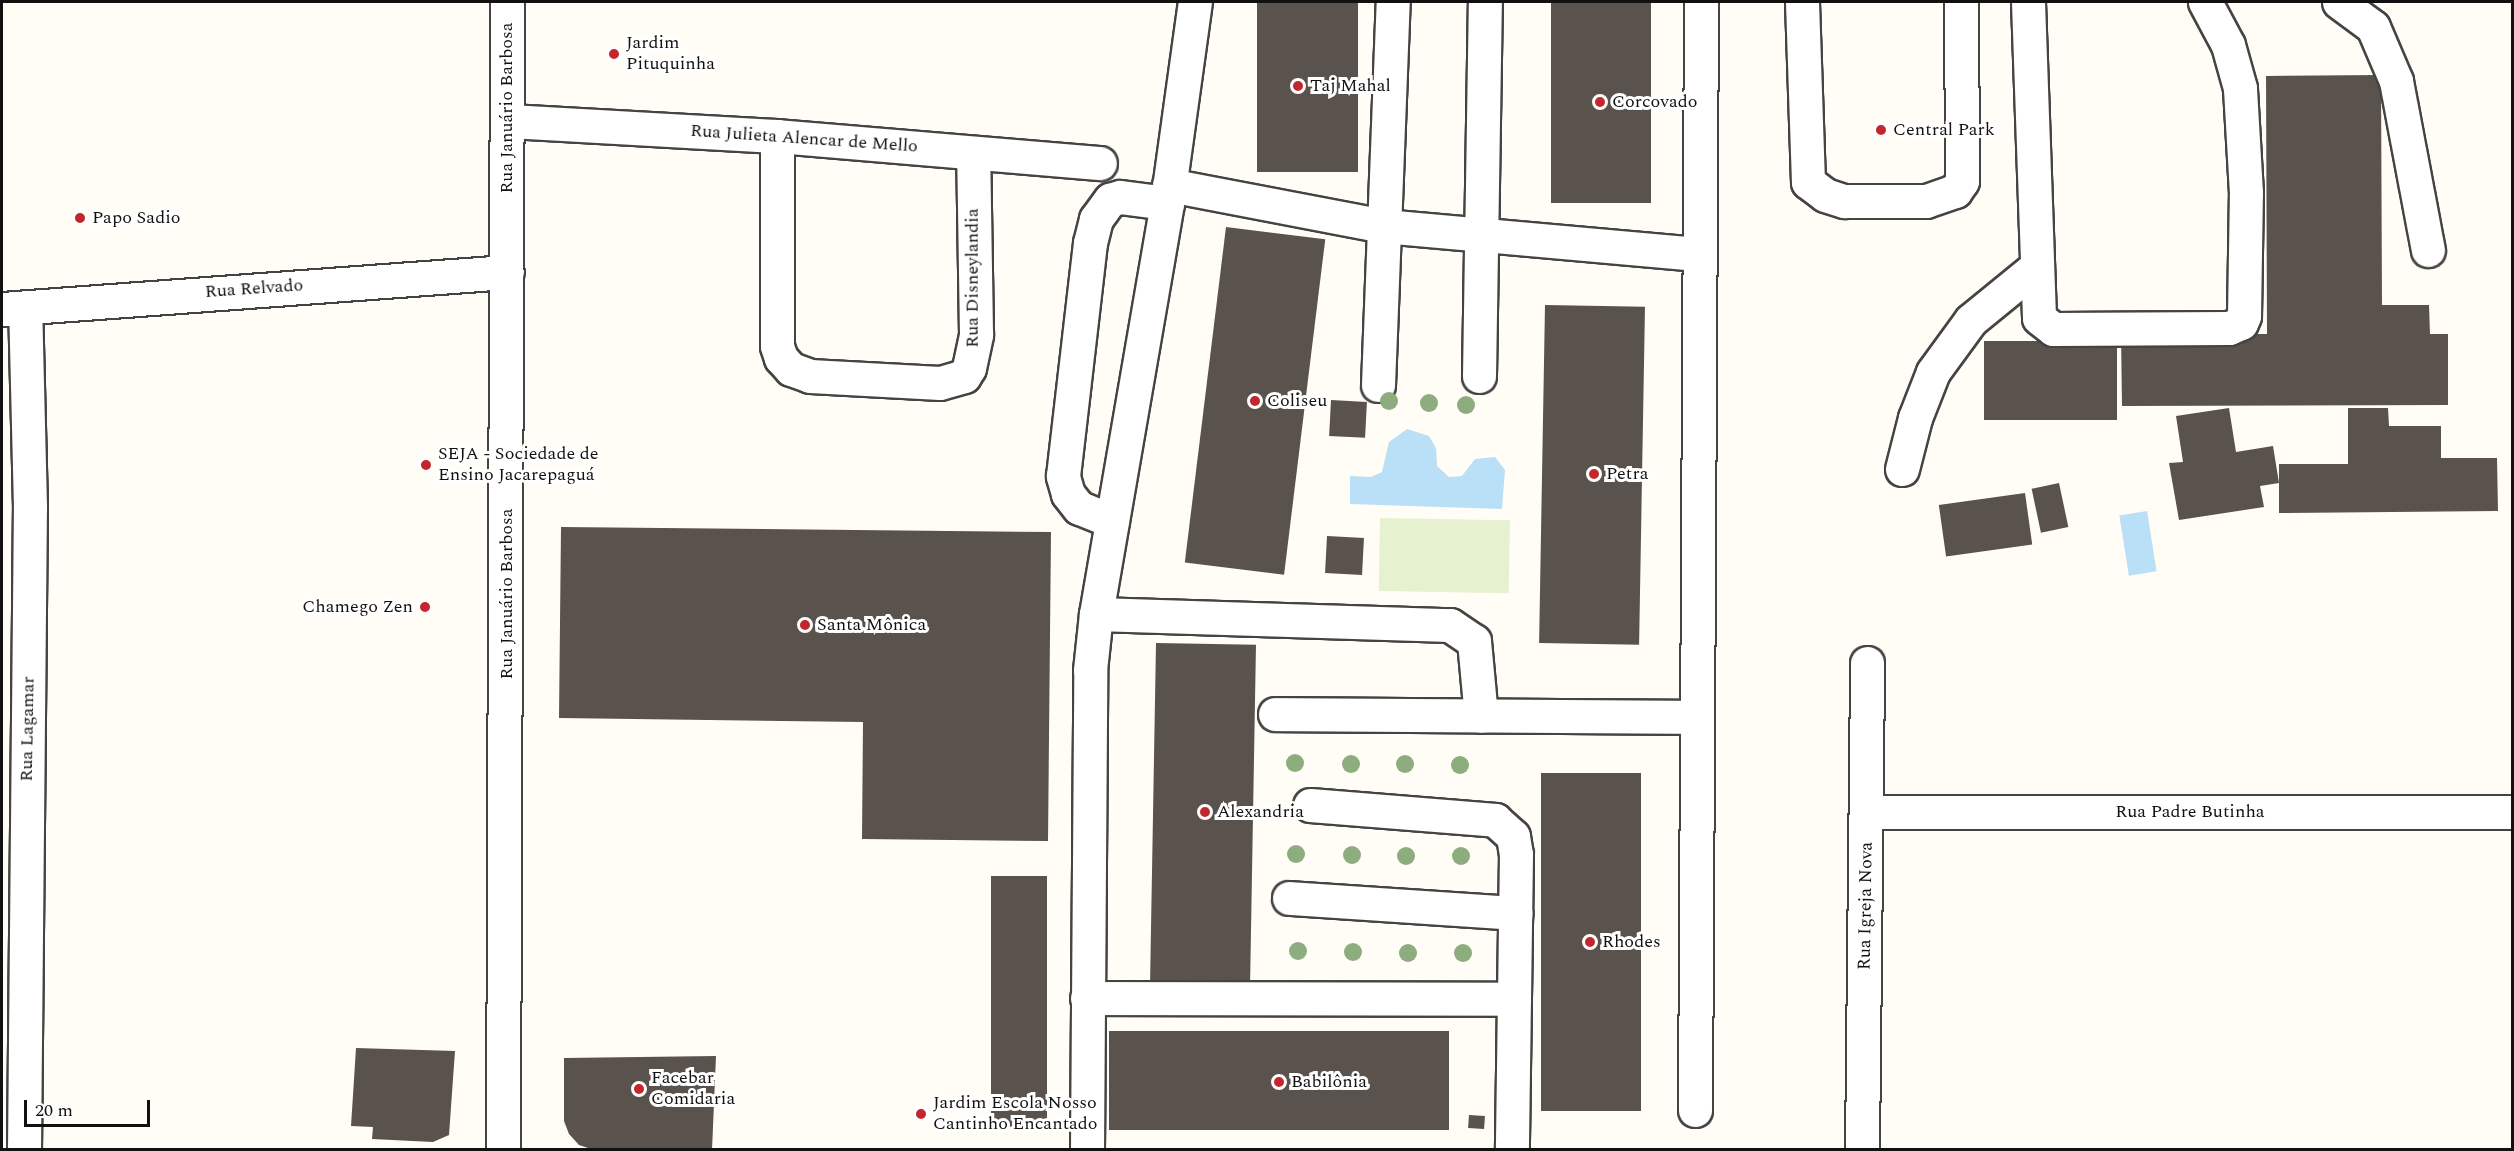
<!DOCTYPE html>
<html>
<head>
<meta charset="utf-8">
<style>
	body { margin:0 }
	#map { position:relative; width:2514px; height:1151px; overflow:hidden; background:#fffdf5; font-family:Spectral,serif }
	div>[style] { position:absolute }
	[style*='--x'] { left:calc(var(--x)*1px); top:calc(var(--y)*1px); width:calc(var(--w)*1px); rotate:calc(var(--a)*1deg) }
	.pitch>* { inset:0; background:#e6f2cf; transform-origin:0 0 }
	.water>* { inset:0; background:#b9e0f7; transform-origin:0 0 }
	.building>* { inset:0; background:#5a524d; transform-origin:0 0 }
	.roads { filter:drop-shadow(2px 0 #444) drop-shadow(-2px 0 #444) drop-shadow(0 2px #444) drop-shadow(0 -2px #444) }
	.minor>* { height:33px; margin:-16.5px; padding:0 16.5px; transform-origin:16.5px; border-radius:16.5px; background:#fff }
	.trees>* { width:18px; height:18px; margin:-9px; border-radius:50%; background:#8dad7f }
	.dots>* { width:16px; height:16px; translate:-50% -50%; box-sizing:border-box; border:3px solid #fff; border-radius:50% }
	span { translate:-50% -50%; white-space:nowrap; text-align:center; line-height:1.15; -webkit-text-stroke:6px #fff; paint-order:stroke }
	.poi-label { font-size:18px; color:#111 }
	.left { translate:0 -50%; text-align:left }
	.right { translate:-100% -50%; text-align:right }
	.street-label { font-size:18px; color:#111 }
	.frame { position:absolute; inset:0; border:3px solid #111; pointer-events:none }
	.scale { position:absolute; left:24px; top:1100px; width:126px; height:27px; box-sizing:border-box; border:3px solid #111; border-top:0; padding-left:8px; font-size:18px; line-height:21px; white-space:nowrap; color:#111; -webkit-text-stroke:4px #fff; paint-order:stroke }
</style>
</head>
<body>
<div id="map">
	<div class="pitch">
		<div style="left:1380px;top:518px;width:130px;height:73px;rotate:1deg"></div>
	</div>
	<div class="water">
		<div style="clip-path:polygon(1407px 429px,1429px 436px,1436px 448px,1437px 466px,1449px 477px,1462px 476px,1475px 459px,1495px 457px,1505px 470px,1502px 509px,1350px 504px,1350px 476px,1371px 477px,1382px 472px,1389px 442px)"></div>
		<div style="left:2147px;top:511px;width:61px;height:28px;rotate:81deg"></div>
	</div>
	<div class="building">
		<div style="left:1257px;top:2px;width:101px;height:170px"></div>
		<div style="left:1551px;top:2px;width:100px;height:201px"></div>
		<div style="clip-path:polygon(2381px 75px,2382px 305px,2429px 305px,2430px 334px,2448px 334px,2448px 405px,2122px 406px,2121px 334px,2267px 334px,2266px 76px)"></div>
		<div style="left:1226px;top:227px;width:100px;height:338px;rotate:7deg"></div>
		<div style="left:1545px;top:305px;width:100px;height:338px;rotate:1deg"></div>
		<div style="left:1984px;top:341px;width:133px;height:79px"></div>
		<div style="left:1331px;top:400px;width:36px;height:36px;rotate:3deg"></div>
		<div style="clip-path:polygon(2229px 408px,2236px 452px,2273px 446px,2279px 483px,2260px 486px,2264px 507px,2179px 520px,2169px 463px,2183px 462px,2176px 416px)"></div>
		<div style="clip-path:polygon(2348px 408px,2388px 408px,2389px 426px,2441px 426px,2441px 458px,2497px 458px,2498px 511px,2279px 513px,2279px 464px,2348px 464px)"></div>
		<div style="left:2059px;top:483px;width:45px;height:28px;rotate:78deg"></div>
		<div style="left:2025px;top:493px;width:52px;height:87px;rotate:82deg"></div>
		<div style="clip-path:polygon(561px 527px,1051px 532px,1048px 841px,862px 839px,863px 722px,559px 718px)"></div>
		<div style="left:1327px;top:536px;width:37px;height:37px;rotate:3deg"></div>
		<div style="left:1156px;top:643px;width:100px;height:338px;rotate:1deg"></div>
		<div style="left:1541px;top:773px;width:100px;height:338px"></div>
		<div style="left:991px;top:876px;width:56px;height:251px"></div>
		<div style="left:1449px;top:1031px;width:99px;height:340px;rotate:90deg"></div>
		<div style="clip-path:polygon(356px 1048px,455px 1051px,449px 1135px,433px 1142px,372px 1139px,373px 1127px,351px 1126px)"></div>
		<div style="clip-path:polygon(716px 1056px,712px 1150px,594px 1150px,579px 1145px,569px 1134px,564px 1121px,564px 1058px)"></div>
		<div style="left:1469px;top:1115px;width:16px;height:13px;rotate:4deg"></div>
	</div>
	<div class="roads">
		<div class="minor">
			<div style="--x:1802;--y:2;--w:180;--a:88.1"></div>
			<div style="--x:1808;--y:182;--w:21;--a:37"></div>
			<div style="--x:1825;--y:195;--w:20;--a:18"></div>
			<div style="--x:1844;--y:201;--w:82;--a:0"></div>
			<div style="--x:1926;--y:201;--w:31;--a:-19"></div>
			<div style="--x:1955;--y:191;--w:12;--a:-55"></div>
			<div style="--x:1962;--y:181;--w:179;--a:-90.3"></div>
			<div style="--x:2028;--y:2;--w:316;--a:88"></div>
			<div style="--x:2039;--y:318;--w:18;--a:38"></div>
			<div style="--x:2053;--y:329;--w:176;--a:-0.3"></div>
			<div style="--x:2229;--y:328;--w:13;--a:-23"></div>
			<div style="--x:2241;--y:323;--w:8;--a:-67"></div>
			<div style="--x:2244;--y:316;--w:123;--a:-89.1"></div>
			<div style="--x:2246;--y:193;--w:105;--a:-93.3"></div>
			<div style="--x:2240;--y:88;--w:45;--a:-105.6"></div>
			<div style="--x:2228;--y:45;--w:49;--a:-118.1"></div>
			<div style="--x:2339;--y:2;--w:42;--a:36.3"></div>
			<div style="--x:2373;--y:27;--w:59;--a:66.9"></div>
			<div style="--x:2396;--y:81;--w:172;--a:79.3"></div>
			<div style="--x:508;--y:121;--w:269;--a:3.2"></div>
			<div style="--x:777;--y:136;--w:324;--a:4.8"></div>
			<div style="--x:777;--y:136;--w:210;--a:90"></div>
			<div style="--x:777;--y:346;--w:13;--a:72"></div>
			<div style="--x:781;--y:358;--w:15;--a:48"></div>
			<div style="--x:791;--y:369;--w:20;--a:20"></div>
			<div style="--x:810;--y:376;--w:130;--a:3.1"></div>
			<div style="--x:940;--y:383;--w:25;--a:-16"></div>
			<div style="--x:964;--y:376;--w:9;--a:-58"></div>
			<div style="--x:969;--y:368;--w:35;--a:-78"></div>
			<div style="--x:976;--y:334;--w:181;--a:-90.9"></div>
			<div style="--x:1169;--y:185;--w:218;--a:10.8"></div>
			<div style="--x:1383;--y:226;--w:316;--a:5.1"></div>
			<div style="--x:2;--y:309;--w:506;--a:-4.19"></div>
			<div style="--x:1479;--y:376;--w:374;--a:-89.1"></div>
			<div style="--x:1378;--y:385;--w:383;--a:-87.8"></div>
			<div style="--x:1902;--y:469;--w:53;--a:-75.7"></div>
			<div style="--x:1915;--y:418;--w:49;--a:-68.6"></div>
			<div style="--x:1933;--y:372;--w:64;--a:-53.8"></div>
			<div style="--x:1971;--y:320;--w:84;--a:-39.2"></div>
			<div style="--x:1112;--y:521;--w:35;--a:-158"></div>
			<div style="--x:1079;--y:508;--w:18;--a:-128"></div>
			<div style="--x:1068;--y:494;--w:19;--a:-106"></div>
			<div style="--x:1063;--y:476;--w:235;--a:-83.4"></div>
			<div style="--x:1090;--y:243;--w:25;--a:-76"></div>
			<div style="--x:1096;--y:219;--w:24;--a:-54"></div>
			<div style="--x:1110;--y:200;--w:10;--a:-17"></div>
			<div style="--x:1120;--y:197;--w:47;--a:7.3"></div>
			<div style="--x:1096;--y:614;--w:354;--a:1.8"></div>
			<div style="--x:1450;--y:625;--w:29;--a:34"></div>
			<div style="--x:1474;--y:641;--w:75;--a:84.7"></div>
			<div style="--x:1275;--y:714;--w:421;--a:0.4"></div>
			<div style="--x:1310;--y:805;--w:186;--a:4.6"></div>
			<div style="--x:1495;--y:820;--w:24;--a:42"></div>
			<div style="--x:1513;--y:836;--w:18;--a:81"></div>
			<div style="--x:1516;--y:854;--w:296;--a:90.8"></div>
			<div style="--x:1867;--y:812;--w:645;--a:0"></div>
			<div style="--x:1289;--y:898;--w:227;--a:3.8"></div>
			<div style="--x:1087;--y:998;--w:427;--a:0.1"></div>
			<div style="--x:1695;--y:1110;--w:1108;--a:-89.69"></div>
			<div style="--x:24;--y:1150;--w:643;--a:-89.47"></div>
			<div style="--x:30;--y:507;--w:198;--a:-91.4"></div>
			<div style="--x:503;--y:1150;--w:1148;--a:-89.8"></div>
			<div style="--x:1087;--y:1150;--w:480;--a:-89.6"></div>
			<div style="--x:1090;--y:670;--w:56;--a:-83.9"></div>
			<div style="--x:1096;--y:614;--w:417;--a:-80.2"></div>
			<div style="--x:1167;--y:203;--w:203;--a:-82.1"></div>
			<div style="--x:1862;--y:1150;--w:487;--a:-89.4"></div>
		</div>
	</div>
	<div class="trees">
		<div style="left:1389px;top:401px"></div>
		<div style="left:1429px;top:403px"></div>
		<div style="left:1466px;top:405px"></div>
		<div style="left:1295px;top:763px"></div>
		<div style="left:1351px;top:764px"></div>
		<div style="left:1405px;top:764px"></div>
		<div style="left:1460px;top:765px"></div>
		<div style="left:1296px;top:854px"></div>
		<div style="left:1352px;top:855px"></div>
		<div style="left:1406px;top:856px"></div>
		<div style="left:1461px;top:856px"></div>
		<div style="left:1298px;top:951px"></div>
		<div style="left:1353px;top:952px"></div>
		<div style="left:1408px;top:953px"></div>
		<div style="left:1463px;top:953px"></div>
	</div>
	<div class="dots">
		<div style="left:614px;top:54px;background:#c4262e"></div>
		<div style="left:1298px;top:86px;background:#c4262e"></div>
		<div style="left:1600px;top:102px;background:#c4262e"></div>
		<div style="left:1881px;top:130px;background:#c4262e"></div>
		<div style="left:80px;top:218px;background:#c4262e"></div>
		<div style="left:1255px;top:401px;background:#c4262e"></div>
		<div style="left:426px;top:465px;background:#c4262e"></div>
		<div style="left:1594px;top:474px;background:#c4262e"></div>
		<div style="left:425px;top:607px;background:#c4262e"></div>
		<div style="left:805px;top:625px;background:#c4262e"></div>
		<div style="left:1205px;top:812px;background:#c4262e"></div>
		<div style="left:1590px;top:942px;background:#c4262e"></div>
		<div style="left:1279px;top:1082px;background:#c4262e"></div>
		<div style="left:639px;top:1089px;background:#c4262e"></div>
		<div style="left:921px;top:1114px;background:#c4262e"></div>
	</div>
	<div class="poi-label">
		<span class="left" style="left:626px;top:54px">Jardim<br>Pituquinha</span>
		<span class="left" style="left:1310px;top:86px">Taj Mahal</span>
		<span class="left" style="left:1612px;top:102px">Corcovado</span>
		<span class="left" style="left:1893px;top:130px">Central Park</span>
		<span class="left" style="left:92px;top:218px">Papo Sadio</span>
		<span class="left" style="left:1267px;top:401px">Coliseu</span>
		<span class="left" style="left:438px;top:465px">SEJA - Sociedade de<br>Ensino Jacarepaguá</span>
		<span class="left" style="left:1606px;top:474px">Petra</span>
		<span class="right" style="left:413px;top:607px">Chamego Zen</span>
		<span class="left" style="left:817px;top:625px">Santa Mônica</span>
		<span class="left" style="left:1217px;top:812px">Alexandria</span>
		<span class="left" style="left:1602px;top:942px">Rhodes</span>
		<span class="left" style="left:651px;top:1089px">Facebar<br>Comidaria</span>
		<span class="left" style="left:1291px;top:1082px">Babilônia</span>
		<span class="left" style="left:933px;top:1114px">Jardim Escola Nosso<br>Cantinho Encantado</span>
	</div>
	<div class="street-label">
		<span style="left:507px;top:108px;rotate:-90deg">Rua Januário Barbosa</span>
		<span style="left:804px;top:139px;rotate:4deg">Rua Julieta Alencar de Mello</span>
		<span style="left:973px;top:278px;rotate:-90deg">Rua Disneylandia</span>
		<span style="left:254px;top:289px;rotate:-4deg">Rua Relvado</span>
		<span style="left:507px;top:594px;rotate:-90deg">Rua Januário Barbosa</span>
		<span style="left:28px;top:729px;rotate:-89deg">Rua Lagamar</span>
		<span style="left:2190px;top:812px">Rua Padre Butinha</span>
		<span style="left:1866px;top:906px;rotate:-89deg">Rua Igreja Nova</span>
	</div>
	<div class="frame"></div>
	<div class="scale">20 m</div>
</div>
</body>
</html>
